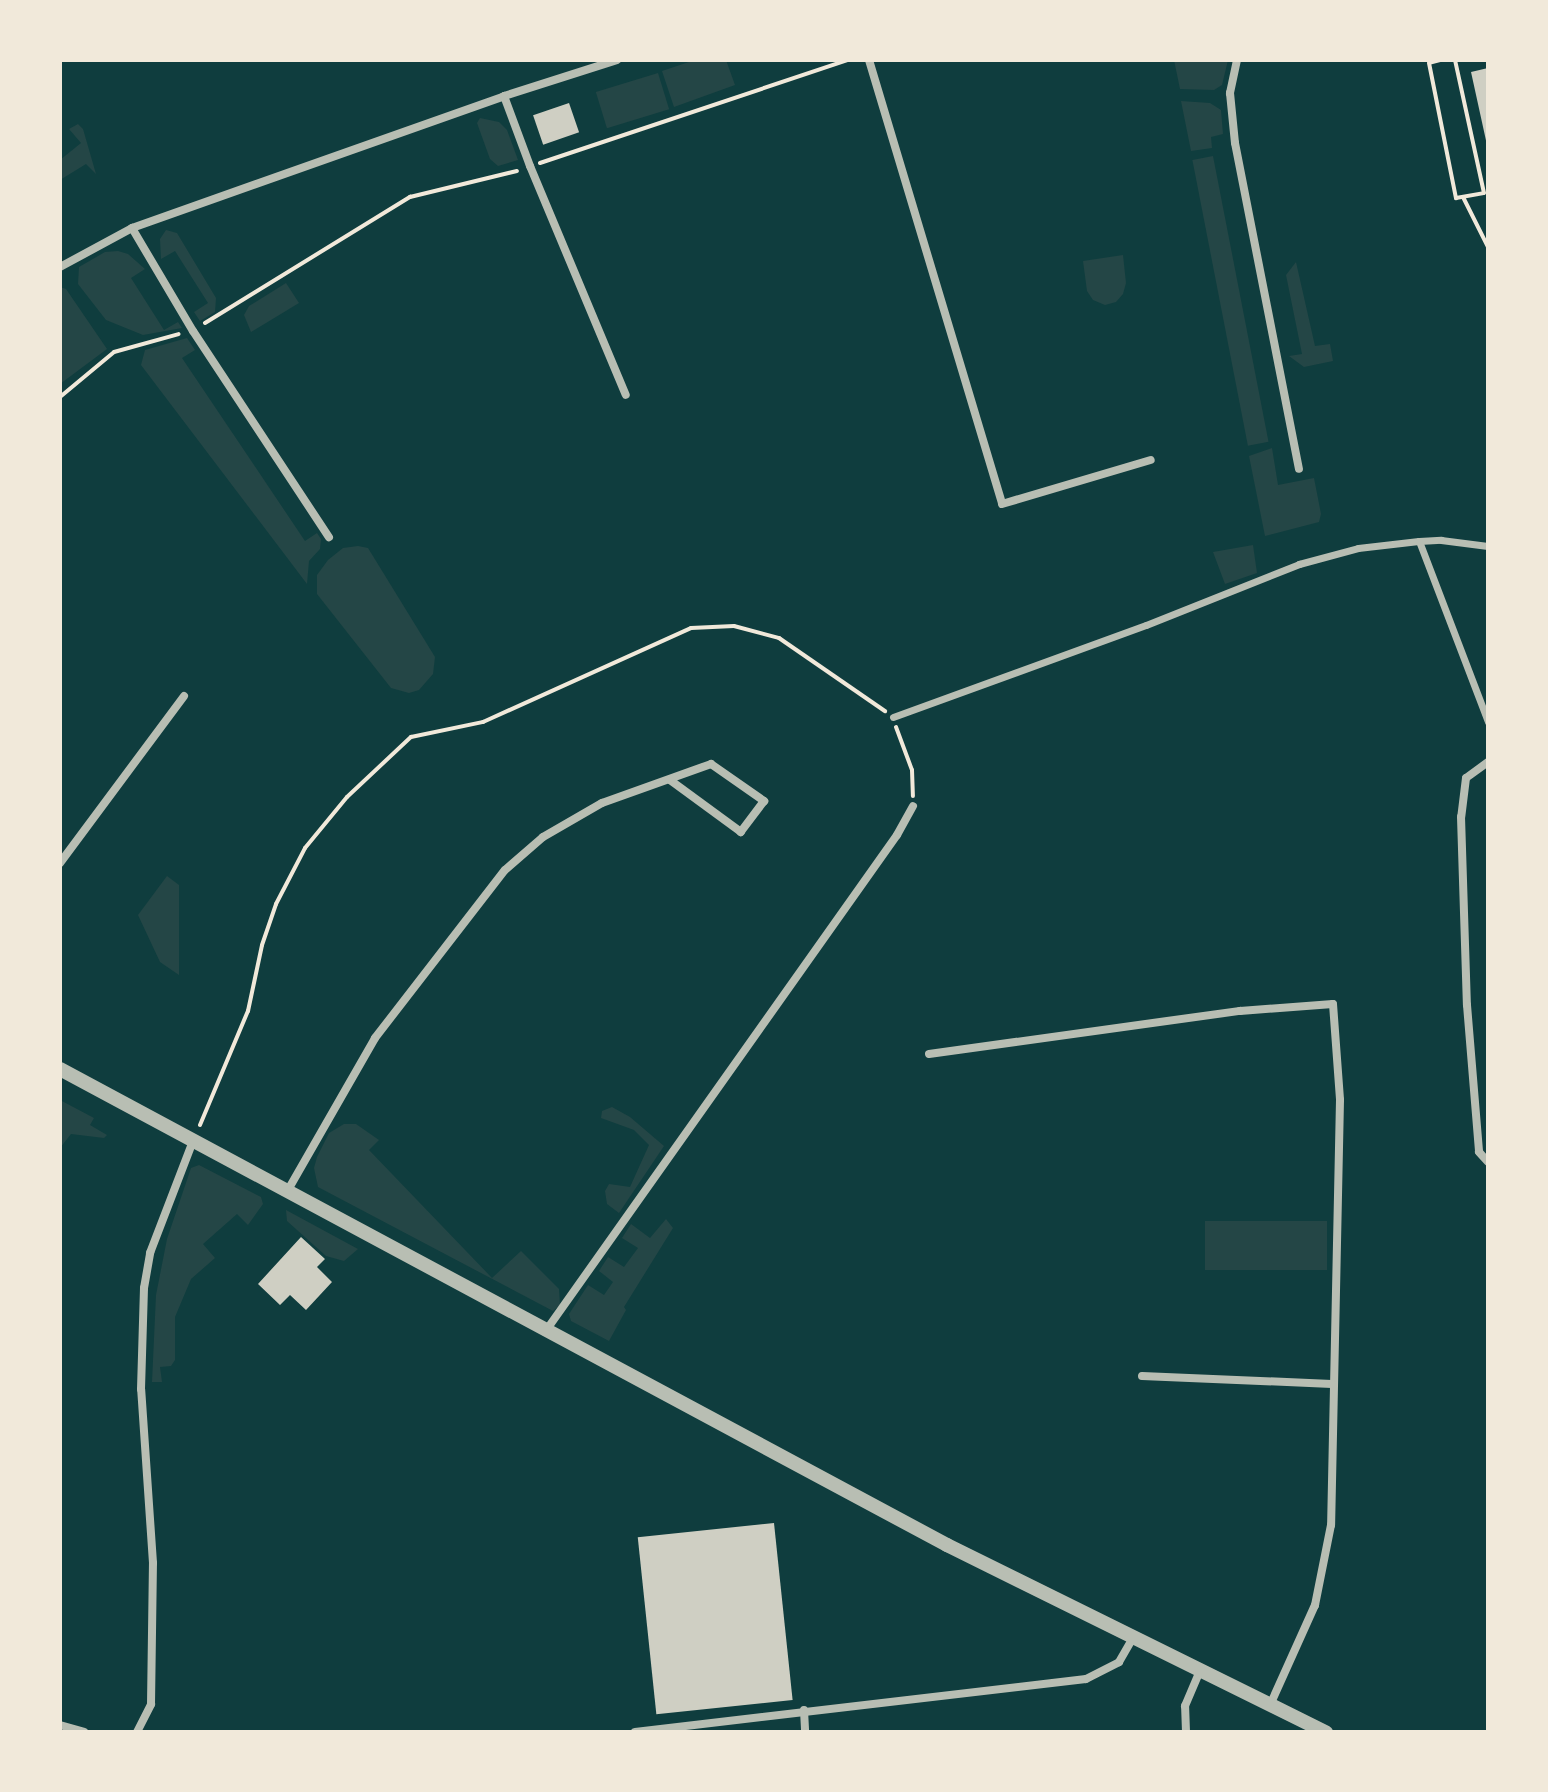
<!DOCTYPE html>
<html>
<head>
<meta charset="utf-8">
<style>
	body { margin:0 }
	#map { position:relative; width:1548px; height:1792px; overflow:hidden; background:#0f3d3e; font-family:"Nunito Sans",sans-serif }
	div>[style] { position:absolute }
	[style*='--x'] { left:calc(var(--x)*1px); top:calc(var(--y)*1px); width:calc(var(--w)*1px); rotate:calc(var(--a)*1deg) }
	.green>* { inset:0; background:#244646; transform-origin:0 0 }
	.building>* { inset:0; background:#cfcfc3; transform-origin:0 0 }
	.path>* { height:4px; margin:-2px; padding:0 2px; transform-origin:2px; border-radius:2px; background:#f1e9da }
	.pedestrian>* { height:7px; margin:-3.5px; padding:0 3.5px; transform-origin:3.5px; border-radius:3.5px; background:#b8beb3 }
	.minor>* { height:8px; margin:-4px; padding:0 4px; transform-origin:4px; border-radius:4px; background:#b8beb3 }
	.tertiary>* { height:14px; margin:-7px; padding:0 7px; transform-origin:7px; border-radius:7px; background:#b8beb3 }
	span { translate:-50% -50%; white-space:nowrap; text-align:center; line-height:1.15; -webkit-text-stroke:8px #f1e9da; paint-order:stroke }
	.frame { position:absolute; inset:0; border:62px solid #f1e9da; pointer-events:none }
</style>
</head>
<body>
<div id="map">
	<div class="green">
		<div style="clip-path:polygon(695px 60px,726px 60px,735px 85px,674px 107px,662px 71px)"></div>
		<div style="clip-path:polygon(1174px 60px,1228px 60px,1222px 85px,1214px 90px,1180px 89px)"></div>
		<div style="left:658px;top:73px;width:38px;height:65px;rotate:73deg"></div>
		<div style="clip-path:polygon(1181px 101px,1210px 103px,1221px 110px,1223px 134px,1211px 137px,1212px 148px,1191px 151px)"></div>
		<div style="clip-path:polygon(480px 118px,499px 122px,507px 130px,518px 160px,498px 166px,490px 159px,477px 123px)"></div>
		<div style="clip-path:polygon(78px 124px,83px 129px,96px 174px,86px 164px,60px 180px,60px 160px,81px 143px,69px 129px)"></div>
		<div style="left:1213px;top:156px;width:291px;height:21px;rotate:79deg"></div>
		<div style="clip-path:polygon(166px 230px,177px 233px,216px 298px,215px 312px,200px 321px,194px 312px,208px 303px,175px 251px,161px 259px,160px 239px)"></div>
		<div style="clip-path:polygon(118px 251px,128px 254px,145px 269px,131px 278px,164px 330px,178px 322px,182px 328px,143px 335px,106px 320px,78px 284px,79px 267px,105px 252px)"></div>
		<div style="clip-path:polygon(1123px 255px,1126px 283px,1123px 294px,1116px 302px,1105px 305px,1093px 300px,1087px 291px,1083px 261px)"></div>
		<div style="clip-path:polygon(1296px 262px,1315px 346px,1330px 344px,1333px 361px,1304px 367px,1289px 356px,1302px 354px,1286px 275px)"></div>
		<div style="clip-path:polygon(286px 283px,299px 303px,251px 332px,244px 315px,249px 306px)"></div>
		<div style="clip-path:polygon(60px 287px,66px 289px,107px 349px,60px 384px)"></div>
		<div style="clip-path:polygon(187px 338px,195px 350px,182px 358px,305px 541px,317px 533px,321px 539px,320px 549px,309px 561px,307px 584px,141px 365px,145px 350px)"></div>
		<div style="clip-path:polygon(1272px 448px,1278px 485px,1314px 478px,1321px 514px,1319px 522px,1265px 536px,1249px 456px)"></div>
		<div style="clip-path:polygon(1253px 545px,1257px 573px,1225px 584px,1213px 552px)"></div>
		<div style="clip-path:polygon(358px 546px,368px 548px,435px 657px,433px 674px,419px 690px,409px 693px,391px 688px,317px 594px,317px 575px,328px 560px,343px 548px)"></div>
		<div style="clip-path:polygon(167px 876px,179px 885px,179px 975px,160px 962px,138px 915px)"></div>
		<div style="clip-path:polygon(60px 1100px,94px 1118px,90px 1125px,107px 1135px,104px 1138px,71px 1134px,60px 1148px)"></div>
		<div style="clip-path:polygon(612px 1107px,630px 1117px,664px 1146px,619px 1213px,607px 1204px,605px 1191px,609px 1184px,630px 1187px,649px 1145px,634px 1130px,601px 1118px,602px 1111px)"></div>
		<div style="clip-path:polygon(344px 1124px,356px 1124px,379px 1140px,369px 1150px,492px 1278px,521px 1251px,559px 1289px,560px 1305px,553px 1311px,318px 1187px,314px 1168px,317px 1157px,329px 1133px)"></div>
		<div style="clip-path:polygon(199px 1165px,261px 1197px,263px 1204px,248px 1225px,237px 1214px,203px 1244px,215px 1258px,191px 1279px,175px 1317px,175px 1360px,171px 1366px,160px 1367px,162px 1382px,152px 1382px,156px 1295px,167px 1239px,191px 1168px)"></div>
		<div style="clip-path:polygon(286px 1210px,358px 1249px,344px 1261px,326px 1256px,287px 1221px)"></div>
		<div style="clip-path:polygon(666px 1219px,673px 1228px,624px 1307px,626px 1310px,609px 1341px,571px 1321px,569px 1314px,588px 1285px,604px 1295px,613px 1282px,599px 1271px,608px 1257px,624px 1267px,638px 1248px,622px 1238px,631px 1224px,650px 1238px)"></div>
		<div style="left:1327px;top:1221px;width:49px;height:122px;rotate:90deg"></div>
	</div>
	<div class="building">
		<div style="clip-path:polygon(1488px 68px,1488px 145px,1487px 145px,1471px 72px)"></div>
		<div style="left:569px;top:103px;width:31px;height:38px;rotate:71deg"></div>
		<div style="clip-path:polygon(301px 1237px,325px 1259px,317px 1267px,332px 1282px,306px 1310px,290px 1295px,280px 1305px,258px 1284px)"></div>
		<div style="left:774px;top:1523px;width:178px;height:137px;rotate:84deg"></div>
	</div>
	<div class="path">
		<div style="--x:1440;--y:60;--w:11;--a:165"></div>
		<div style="--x:1429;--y:63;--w:138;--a:78.7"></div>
		<div style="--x:1456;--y:198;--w:28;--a:-10"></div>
		<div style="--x:1484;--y:193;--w:136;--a:-102.3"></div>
		<div style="--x:540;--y:163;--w:324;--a:-18.5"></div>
		<div style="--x:1463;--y:197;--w:56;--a:63.4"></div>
		<div style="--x:205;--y:323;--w:241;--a:-31.6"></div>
		<div style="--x:410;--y:197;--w:110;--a:-13.7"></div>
		<div style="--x:60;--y:397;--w:70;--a:-39.8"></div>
		<div style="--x:114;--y:352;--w:67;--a:-15.5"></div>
		<div style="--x:896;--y:727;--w:46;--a:69.6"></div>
		<div style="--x:912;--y:770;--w:26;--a:88"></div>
		<div style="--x:200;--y:1125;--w:124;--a:-67.2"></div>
		<div style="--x:248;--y:1011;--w:67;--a:-78"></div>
		<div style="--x:262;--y:945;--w:43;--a:-71.1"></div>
		<div style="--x:276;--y:904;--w:63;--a:-62.6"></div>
		<div style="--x:305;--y:848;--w:66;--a:-50.5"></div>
		<div style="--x:347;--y:797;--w:88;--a:-43.2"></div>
		<div style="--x:411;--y:737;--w:74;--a:-11.8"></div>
		<div style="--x:483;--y:722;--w:228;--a:-24.3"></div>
		<div style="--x:691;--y:628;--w:43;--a:-2.7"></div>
		<div style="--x:734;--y:626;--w:47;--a:14.9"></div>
		<div style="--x:779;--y:638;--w:129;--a:34.6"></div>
	</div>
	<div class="pedestrian">
		<div style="--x:1419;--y:541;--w:22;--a:-3"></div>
		<div style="--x:1441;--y:540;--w:47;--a:7.3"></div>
		<div style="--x:893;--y:717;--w:269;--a:-20"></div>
		<div style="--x:1146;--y:625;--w:165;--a:-21.7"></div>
		<div style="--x:1299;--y:564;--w:61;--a:-15.2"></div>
		<div style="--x:1358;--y:548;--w:61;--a:-6.5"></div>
		<div style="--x:1419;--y:541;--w:194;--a:69.1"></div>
	</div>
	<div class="minor">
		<div style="--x:869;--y:60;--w:463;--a:73.3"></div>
		<div style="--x:1002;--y:504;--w:155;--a:-16.5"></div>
		<div style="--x:1237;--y:60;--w:34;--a:102"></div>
		<div style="--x:1230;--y:93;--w:50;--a:84.3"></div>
		<div style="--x:1235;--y:143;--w:332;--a:78.9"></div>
		<div style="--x:504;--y:96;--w:75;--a:69.6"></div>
		<div style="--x:530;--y:166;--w:248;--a:67.3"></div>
		<div style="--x:132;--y:228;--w:120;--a:59.4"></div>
		<div style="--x:193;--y:331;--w:247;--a:56.6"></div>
		<div style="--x:60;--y:267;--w:82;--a:-28.4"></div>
		<div style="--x:132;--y:228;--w:395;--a:-19.5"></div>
		<div style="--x:504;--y:96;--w:119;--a:-17.7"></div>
		<div style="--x:1488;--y:762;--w:27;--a:144"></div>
		<div style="--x:1466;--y:778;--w:39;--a:97"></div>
		<div style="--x:1461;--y:817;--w:188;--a:88.2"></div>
		<div style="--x:1467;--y:1005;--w:147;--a:85.3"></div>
		<div style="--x:1479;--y:1152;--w:13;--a:48"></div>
		<div style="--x:60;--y:863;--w:208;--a:-53.4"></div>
		<div style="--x:929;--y:1054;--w:314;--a:-7.9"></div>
		<div style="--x:1240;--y:1011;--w:93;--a:-4.3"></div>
		<div style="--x:1333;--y:1004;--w:96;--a:85.8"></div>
		<div style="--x:1340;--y:1100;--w:425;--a:91.2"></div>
		<div style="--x:1331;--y:1525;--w:82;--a:101.3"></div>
		<div style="--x:1315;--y:1605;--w:110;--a:114.2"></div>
		<div style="--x:288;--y:1190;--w:175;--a:-60.2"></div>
		<div style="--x:375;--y:1038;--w:212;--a:-52.3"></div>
		<div style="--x:505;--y:870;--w:50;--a:-41"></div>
		<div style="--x:543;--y:837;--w:68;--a:-30"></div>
		<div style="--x:602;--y:803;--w:116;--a:-19.7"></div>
		<div style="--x:711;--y:764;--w:65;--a:34.9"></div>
		<div style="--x:764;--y:801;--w:39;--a:127"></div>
		<div style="--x:741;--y:832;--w:88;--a:-143.8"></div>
		<div style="--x:545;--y:1332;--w:609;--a:-54.69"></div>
		<div style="--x:897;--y:835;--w:33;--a:-61"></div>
		<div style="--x:1142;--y:1376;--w:190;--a:2.4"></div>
		<div style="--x:804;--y:1710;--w:22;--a:87"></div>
		<div style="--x:60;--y:1725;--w:25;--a:16"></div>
		<div style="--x:137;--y:1732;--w:31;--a:-63"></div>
		<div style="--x:151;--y:1704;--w:141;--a:-89.2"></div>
		<div style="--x:153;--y:1563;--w:174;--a:-93.9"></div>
		<div style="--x:141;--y:1389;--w:101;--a:-88.3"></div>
		<div style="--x:144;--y:1288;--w:36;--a:-80"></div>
		<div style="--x:150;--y:1253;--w:120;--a:-69"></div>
		<div style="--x:635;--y:1732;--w:454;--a:-6.7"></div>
		<div style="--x:1086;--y:1679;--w:37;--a:-27"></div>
		<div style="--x:1119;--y:1662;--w:28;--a:-60"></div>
		<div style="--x:1186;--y:1732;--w:26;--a:-92"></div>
		<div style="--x:1185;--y:1706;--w:39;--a:-67"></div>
	</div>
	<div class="tertiary">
		<div style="--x:60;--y:1069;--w:1007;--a:28.22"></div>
		<div style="--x:947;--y:1545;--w:423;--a:26.3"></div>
	</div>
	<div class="frame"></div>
</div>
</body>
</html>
